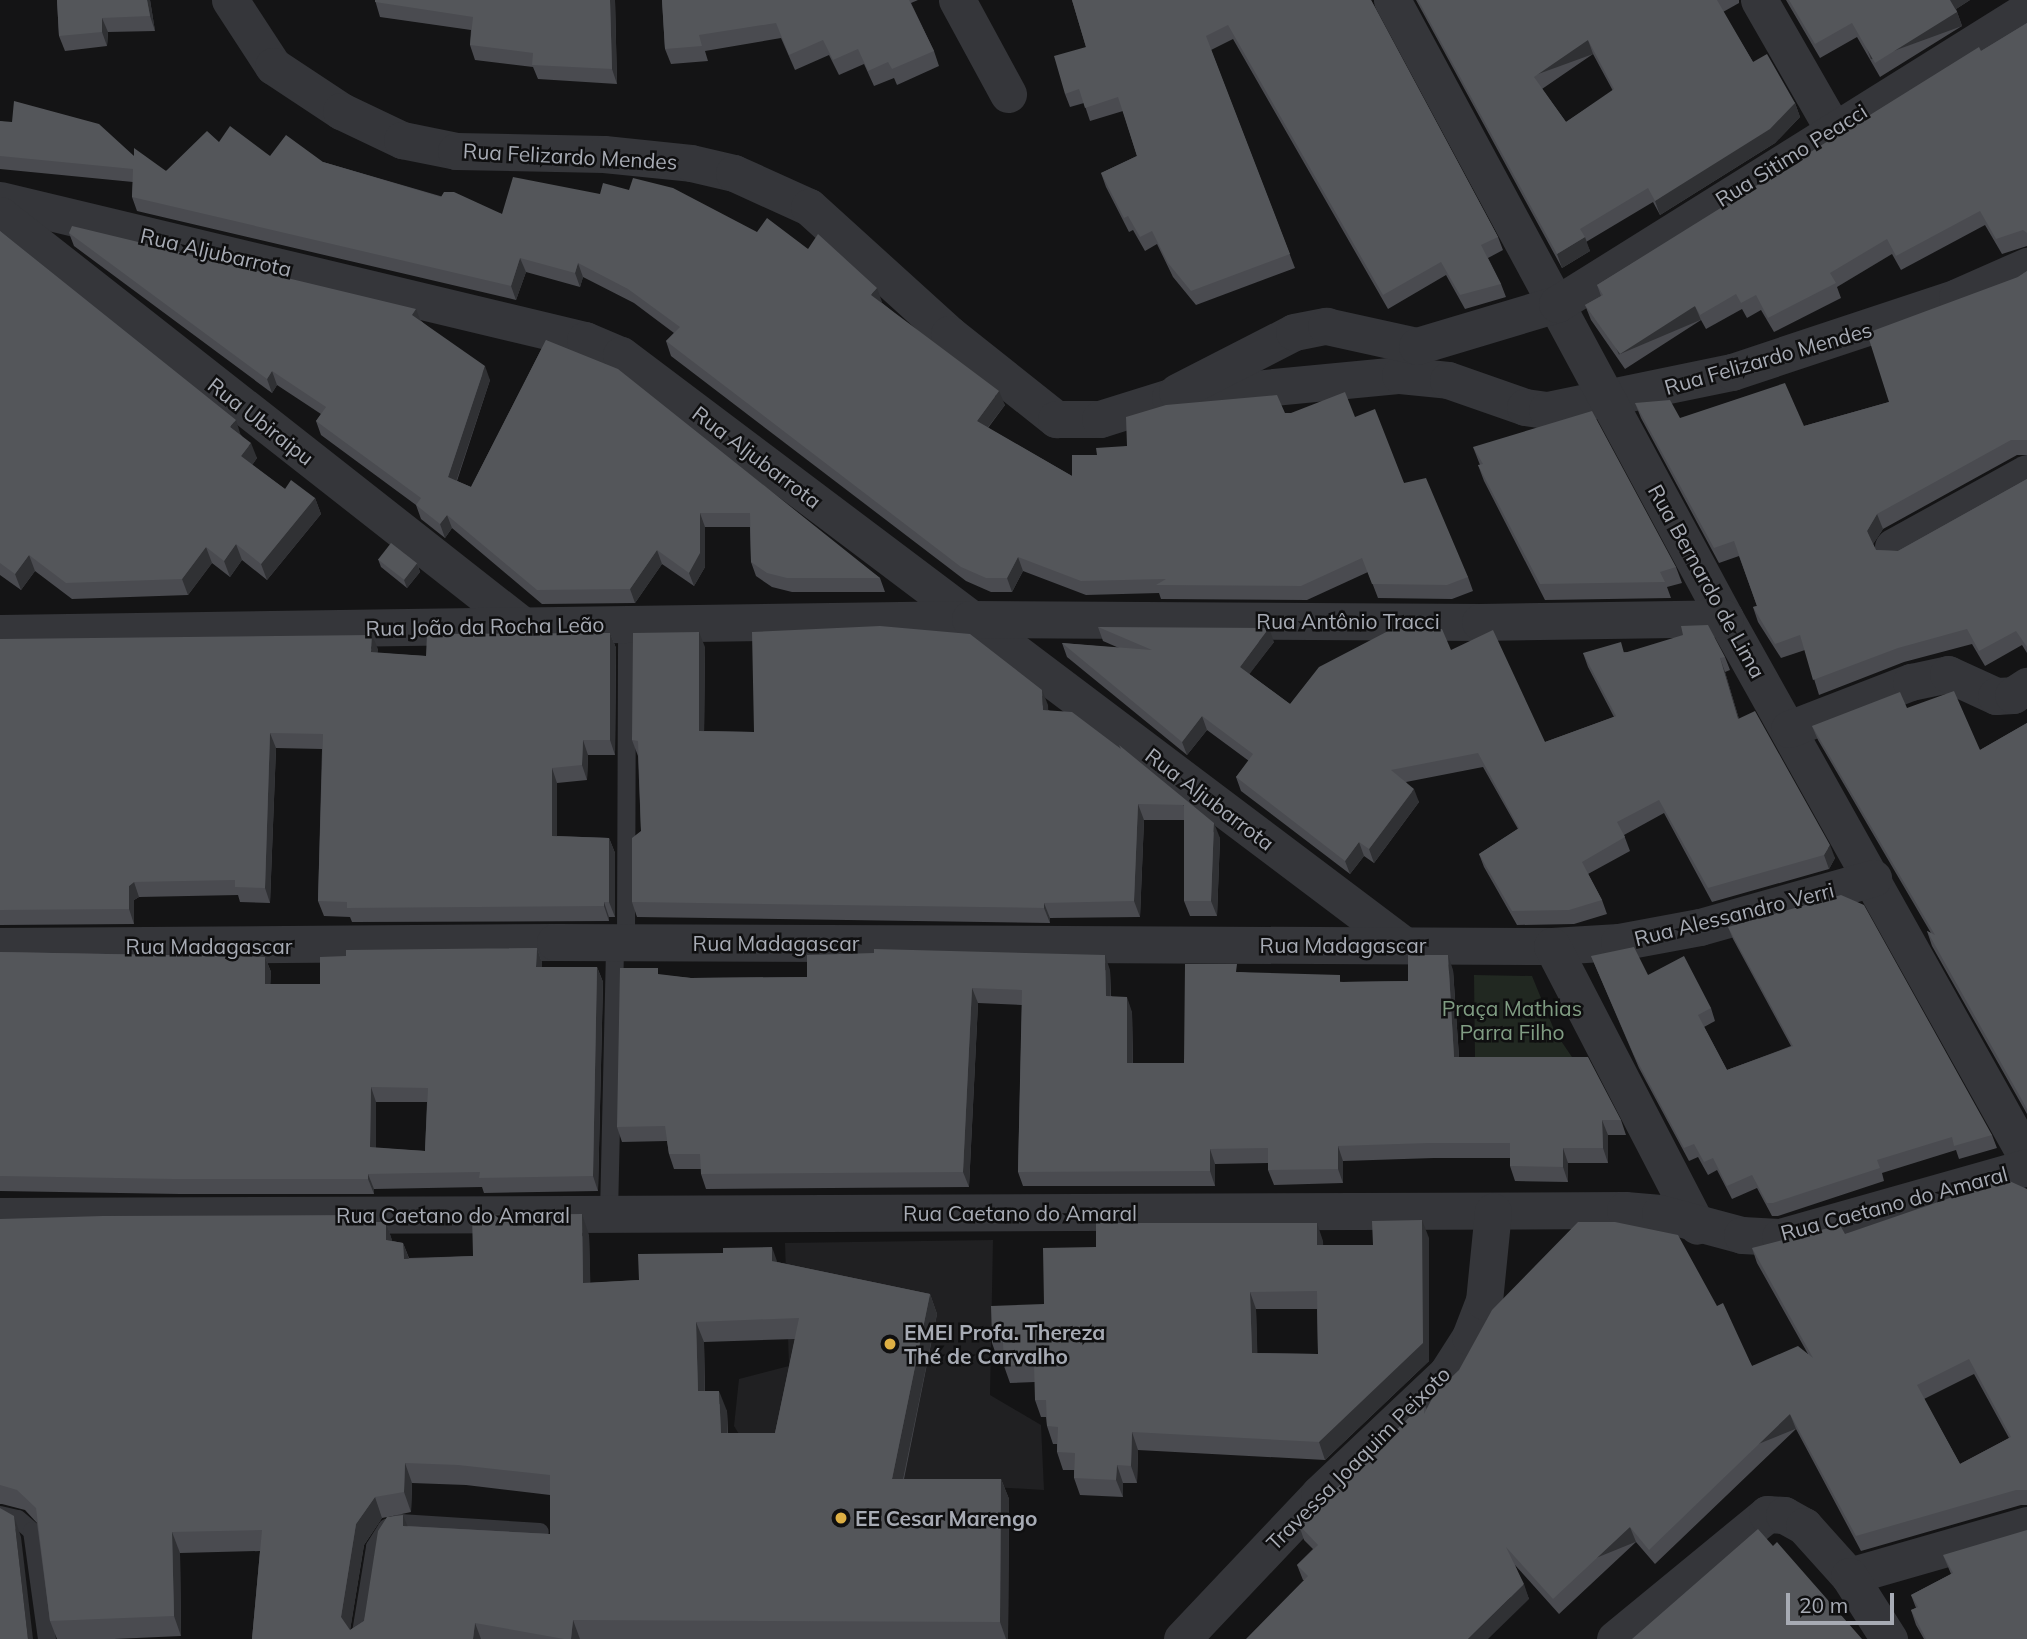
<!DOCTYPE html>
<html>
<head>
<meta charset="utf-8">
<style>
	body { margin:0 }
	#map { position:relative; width:2027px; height:1639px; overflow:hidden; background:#141415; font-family:Mulish,sans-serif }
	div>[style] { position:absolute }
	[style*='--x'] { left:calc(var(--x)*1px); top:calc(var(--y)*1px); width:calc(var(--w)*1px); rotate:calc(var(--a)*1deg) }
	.built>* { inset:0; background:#202022 }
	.green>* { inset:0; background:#212821 }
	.service>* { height:18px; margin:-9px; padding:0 9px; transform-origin:9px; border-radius:9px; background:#35363a }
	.minor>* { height:37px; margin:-18.5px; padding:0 18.5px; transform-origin:18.5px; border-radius:18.5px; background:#35363a }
	.wall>* { inset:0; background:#4a4b50 }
	.shaded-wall>* { inset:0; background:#303134; transform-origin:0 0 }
	.building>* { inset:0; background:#54565a; transform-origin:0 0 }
	.dots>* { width:19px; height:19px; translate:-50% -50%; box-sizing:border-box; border:4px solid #0f0f10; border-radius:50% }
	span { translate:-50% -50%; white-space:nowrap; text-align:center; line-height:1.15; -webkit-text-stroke:5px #0f0f10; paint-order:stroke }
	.street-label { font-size:21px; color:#a7abb4 }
	.park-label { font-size:21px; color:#809d83 }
	.poi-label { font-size:21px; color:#a7abb4; font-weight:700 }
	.left { translate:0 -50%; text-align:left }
	.scale { position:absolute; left:1786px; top:1593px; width:108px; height:32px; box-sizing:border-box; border:4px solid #a7abb4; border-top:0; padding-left:9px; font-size:21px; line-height:24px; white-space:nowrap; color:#a7abb4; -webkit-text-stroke:5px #0f0f10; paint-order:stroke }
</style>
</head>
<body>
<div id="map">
	<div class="built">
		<div style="clip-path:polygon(993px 1240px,990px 1395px,1041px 1425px,1044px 1490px,908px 1482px,755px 1460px,734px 1426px,739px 1379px,789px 1366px,785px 1243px)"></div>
	</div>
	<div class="green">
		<div style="clip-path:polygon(1474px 975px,1532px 976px,1555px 1032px,1572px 1057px,1475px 1057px)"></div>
	</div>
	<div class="service">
		<div style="--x:626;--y:943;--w:320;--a:-89.8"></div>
		<div style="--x:609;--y:1214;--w:271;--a:-88.7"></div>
		<div style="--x:0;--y:1515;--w:18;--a:13"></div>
		<div style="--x:18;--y:1519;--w:18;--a:41"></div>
		<div style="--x:32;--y:1531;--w:109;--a:82.1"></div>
		<div style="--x:360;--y:1639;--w:93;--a:-80.7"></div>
		<div style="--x:375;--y:1547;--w:22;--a:-58"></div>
		<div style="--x:387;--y:1528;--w:14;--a:-21"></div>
		<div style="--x:400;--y:1523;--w:140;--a:3.7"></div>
	</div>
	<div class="minor">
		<div style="--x:230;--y:0;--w:79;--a:56.9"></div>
		<div style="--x:273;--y:66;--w:82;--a:33.5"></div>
		<div style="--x:341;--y:111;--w:68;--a:25.4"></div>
		<div style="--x:402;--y:140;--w:55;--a:11.5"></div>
		<div style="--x:456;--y:151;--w:148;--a:1.2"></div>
		<div style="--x:604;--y:154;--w:87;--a:5.9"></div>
		<div style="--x:691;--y:163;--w:44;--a:13.1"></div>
		<div style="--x:734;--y:173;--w:82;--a:24.4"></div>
		<div style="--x:809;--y:207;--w:189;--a:42.2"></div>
		<div style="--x:949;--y:334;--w:137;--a:38.5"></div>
		<div style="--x:1056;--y:419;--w:44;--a:0"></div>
		<div style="--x:1100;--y:419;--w:73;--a:-17.4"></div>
		<div style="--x:1170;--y:397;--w:231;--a:-5.5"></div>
		<div style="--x:1400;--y:375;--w:48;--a:5.9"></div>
		<div style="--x:1448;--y:380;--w:82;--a:19.3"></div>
		<div style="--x:1525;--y:407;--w:22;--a:8"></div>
		<div style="--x:1547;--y:410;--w:189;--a:-11.6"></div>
		<div style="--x:1732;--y:372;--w:237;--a:-18.4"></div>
		<div style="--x:1957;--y:297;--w:77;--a:-23.9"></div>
		<div style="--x:957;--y:0;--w:107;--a:61.5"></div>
		<div style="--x:1392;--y:0;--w:702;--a:61.68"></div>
		<div style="--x:1725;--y:618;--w:619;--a:60.78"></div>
		<div style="--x:1759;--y:0;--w:149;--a:60.2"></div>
		<div style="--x:0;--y:200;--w:602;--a:13.46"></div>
		<div style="--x:585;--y:340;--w:39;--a:23"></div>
		<div style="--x:621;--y:355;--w:980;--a:37"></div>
		<div style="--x:0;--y:215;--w:664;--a:38.15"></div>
		<div style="--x:1177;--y:392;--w:131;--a:-27.1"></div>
		<div style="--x:1294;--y:332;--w:33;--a:-11"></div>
		<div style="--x:1326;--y:326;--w:93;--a:12.4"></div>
		<div style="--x:1417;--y:346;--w:146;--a:-16.7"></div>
		<div style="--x:1557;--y:304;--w:554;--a:-32.03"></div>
		<div style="--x:1893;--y:547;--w:153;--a:-28.9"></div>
		<div style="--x:0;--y:633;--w:970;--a:-0.83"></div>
		<div style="--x:970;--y:619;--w:510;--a:0.34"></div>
		<div style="--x:1480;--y:622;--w:245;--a:-0.9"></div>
		<div style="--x:1789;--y:729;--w:131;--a:-21.1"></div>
		<div style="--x:1911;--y:682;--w:38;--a:-12"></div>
		<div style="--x:1948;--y:674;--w:53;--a:24.6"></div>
		<div style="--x:1996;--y:696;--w:17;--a:-3"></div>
		<div style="--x:2013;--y:695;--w:17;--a:-33"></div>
		<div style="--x:0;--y:946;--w:555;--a:-0.41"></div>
		<div style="--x:555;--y:942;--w:997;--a:0.23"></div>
		<div style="--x:1552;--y:946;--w:67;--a:-3.4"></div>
		<div style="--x:1619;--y:942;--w:82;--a:-10.5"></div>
		<div style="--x:1700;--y:927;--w:180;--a:-15.8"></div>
		<div style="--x:1552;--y:946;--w:315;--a:62.6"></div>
		<div style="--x:0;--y:1216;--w:1625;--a:-0.21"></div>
		<div style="--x:1625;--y:1210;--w:35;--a:5"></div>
		<div style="--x:1660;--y:1213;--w:85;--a:15"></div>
		<div style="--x:1742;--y:1235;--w:38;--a:3"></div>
		<div style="--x:1780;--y:1237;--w:257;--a:-15.8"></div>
		<div style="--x:1849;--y:1576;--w:185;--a:-16"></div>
		<div style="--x:1182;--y:1639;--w:199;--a:-46.6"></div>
		<div style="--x:1319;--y:1494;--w:176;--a:-43.4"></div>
		<div style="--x:1447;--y:1373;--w:43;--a:-57.4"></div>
		<div style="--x:1470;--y:1337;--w:39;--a:-69"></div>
		<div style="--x:1484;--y:1301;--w:90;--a:-84.3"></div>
		<div style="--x:1615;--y:1639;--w:197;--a:-39.4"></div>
		<div style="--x:1767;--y:1514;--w:17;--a:3"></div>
		<div style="--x:1784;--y:1515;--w:23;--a:29"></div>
		<div style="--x:1804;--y:1526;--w:67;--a:48"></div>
		<div style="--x:1849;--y:1576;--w:75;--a:57.6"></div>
	</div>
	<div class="wall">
		<div style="clip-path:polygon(57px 0,150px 0,155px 31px,108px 32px,107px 46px,65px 51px,59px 36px)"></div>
		<div style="clip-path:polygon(375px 0,615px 0,617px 84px,538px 79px,533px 67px,475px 60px,470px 45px,471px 30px,380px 17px)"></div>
		<div style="clip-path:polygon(662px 0,918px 0,911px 3px,934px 51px,939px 66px,897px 85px,894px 78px,874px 86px,864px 64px,839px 75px,829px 55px,795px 70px,781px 38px,705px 51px,708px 61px,671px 64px,665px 49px)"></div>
		<div style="clip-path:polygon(1072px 0,1371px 0,1498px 237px,1503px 250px,1488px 258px,1501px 284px,1506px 297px,1465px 309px,1446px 275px,1388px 309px,1233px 39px,1211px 50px,1295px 268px,1196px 305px,1173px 277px,1157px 244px,1145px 251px,1133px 230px,1129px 232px,1106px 187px,1101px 173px,1137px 156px,1123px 111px,1090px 121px,1084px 103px,1070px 107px,1065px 94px,1086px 47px)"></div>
		<div style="clip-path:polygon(evenodd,1416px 0,1739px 0,1739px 3px,1723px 12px,1753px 62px,1795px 103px,1800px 117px,1775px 143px,1660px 215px,1653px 202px,1586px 242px,1590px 251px,1562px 268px,1416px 0,1593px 54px,1613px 91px,1566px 122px,1542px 89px,1593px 54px)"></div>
		<div style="clip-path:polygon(1786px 0,1970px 0,1956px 9px,1962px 26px,1880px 77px,1857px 37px,1820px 58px)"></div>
		<div style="clip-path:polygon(2027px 23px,2027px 246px,2002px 254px,1985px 225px,1901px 270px,1892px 254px,1837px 287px,1841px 298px,1774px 332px,1761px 310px,1747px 318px,1742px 309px,1706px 329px,1701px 320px,1625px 369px,1591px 320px,1585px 305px,1601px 296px,1597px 285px)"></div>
		<div style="clip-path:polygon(0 121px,134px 156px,166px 171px,219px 142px,270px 156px,323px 162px,502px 214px,757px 232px,808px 249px,882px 302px,881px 302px,1005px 405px,988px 428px,1072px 476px,1097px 455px,1127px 446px,1285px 413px,1355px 417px,1404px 483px,1468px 577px,1473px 591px,1452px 599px,1378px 598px,1368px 572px,1307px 600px,1161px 599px,1159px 593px,1086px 595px,1023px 571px,1012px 592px,991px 592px,966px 581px,671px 356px,666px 341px,674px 333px,634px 303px,583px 277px,580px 287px,526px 272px,516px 300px,137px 211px,132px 197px,133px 182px,0 169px)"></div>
		<div style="clip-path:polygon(0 231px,241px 435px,257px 458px,252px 465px,285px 489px,315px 498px,321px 514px,267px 580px,242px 560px,230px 577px,212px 563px,188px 595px,72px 599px,35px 571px,21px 590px,0 575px)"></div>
		<div style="clip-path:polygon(69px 233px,420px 320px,490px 380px,457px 481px,471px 487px,546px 340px,880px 578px,885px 592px,792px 592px,772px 587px,756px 576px,751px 562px,750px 527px,705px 527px,705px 567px,694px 586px,662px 564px,635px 603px,542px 604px,452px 528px,445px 538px,421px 519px,416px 505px,321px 435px,316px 421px,321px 414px,277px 385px,272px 393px,74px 246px)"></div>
		<div style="clip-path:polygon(2027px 271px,2027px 455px,2017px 455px,1883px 529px,1873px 544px,1876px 550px,1898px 551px,2027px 479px,2027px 653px,2022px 645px,1985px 666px,1972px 644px,1904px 662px,1819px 695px,1805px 650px,1781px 658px,1758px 622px,1753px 607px,1757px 606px,1739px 556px,1719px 563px,1641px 418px,1635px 403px,1680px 418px,1804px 426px,1889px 402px,2018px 277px)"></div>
		<div style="clip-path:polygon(1473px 447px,1676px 567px,1682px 583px,1667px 587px,1671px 598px,1545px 600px,1484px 481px,1478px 465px,1480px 465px)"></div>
		<div style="clip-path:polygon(378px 559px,417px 563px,420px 572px,407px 588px,381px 567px)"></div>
		<div style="clip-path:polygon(1098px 627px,1274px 642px,1249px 674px,1290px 704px,1451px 650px,1545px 742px,1614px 717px,1588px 667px,1583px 653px,1625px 652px,1725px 657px,1730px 670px,1725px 672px,1739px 719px,1835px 858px,1829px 869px,1712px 902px,1664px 813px,1624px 835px,1630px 851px,1588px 874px,1602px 900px,1607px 914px,1574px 924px,1517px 925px,1484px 867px,1479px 854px,1518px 829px,1483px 767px,1406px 782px,1419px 802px,1374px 863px,1364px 856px,1350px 874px,1241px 791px,1236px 777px,1249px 761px,1207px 730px,1187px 755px,1067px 657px,1062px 643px,1119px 648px,1103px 641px)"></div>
		<div style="clip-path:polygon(610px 633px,616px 648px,615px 755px,588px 755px,587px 780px,557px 783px,557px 836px,609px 838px,615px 853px,615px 917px,609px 917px,609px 921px,352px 922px,350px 917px,324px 916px,318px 901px,322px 749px,276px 748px,270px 903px,240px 902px,238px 895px,139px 897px,134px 900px,134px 924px,0 925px,0 639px,378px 649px,377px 653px,426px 656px)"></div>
		<div style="clip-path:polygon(705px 647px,704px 731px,754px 732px,1048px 705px,1048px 710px,1120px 748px,1220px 838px,1217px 916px,1190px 916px,1184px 901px,1184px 820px,1144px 820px,1140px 917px,1050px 918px,1050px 923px,637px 917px,632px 902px,641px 831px,638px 756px,632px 740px)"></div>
		<div style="clip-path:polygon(1907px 708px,1980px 750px,2027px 723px,2027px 1114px,1932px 946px,1927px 931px,1931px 933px,1818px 740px,1812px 726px)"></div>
		<div style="clip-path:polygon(1728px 927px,1992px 1135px,1997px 1148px,1959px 1159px,1956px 1150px,1882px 1173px,1884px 1181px,1778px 1216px,1772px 1216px,1757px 1188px,1732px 1199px,1717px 1170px,1708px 1175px,1698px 1157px,1689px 1161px,1639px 1068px,1591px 956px,1648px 975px,1711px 1008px,1715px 1021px,1704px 1027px,1727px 1070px,1791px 1046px,1733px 939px)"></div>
		<div style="clip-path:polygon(evenodd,537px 948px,542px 963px,542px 967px,597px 967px,603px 982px,598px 1191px,484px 1193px,482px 1187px,374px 1189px,374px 1194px,180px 1194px,0 1191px,0 952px,265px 957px,271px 972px,270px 984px,320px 984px,346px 956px,537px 948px,376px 1102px,427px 1102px,425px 1151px,376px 1148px,376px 1102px)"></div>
		<div style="clip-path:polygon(1110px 970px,1111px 996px,1132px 1012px,1133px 1063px,1184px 1063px,1239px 972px,1343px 982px,1408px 981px,1453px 970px,1459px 1057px,1621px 1120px,1626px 1135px,1608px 1135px,1608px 1163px,1568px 1163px,1568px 1182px,1515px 1181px,1510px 1166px,1510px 1158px,1434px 1158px,1343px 1161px,1343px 1183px,1274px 1185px,1268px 1170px,1268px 1163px,1215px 1164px,1215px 1186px,1023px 1186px,1018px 1172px,1022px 1005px,978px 1003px,969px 1187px,706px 1189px,701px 1174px,701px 1169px,674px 1169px,669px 1154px,667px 1141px,622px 1142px,617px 1127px,660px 975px,691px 978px,807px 977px)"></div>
		<div style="clip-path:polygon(evenodd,2027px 1189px,2027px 1505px,2021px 1505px,1861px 1551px,1796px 1429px,1655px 1564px,1636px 1542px,1559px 1614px,1515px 1565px,1529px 1599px,1303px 1580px,1297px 1565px,1313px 1549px,1304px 1540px,1299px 1525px,1424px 1403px,1427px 1410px,1717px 1306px,1752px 1366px,1808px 1354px,1757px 1263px,1752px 1248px,1845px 1234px,2027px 1189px,1974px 1374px,2009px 1438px,1960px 1464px,1924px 1399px,1974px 1374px)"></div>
		<div style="clip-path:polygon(evenodd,0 1219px,386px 1222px,392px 1241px,403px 1243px,409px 1258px,473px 1256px,589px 1235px,590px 1283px,639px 1280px,777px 1262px,930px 1294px,937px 1314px,904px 1479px,1001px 1479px,1009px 1499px,1008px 1639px,252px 1639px,260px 1551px,180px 1553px,181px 1636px,114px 1639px,57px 1639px,50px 1621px,37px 1523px,25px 1510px,2px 1504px,0 1504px,0 1219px,795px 1339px,775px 1433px,728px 1433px,727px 1411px,705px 1391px,704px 1342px,795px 1339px,0 1219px,412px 1483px,466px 1485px,550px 1495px,550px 1534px,407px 1526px,388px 1517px,411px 1512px,412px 1483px,0 1219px,387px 1517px,364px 1621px,350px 1630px,364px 1545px,382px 1518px,387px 1517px)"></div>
		<div style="clip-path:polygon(evenodd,1429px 1238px,1429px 1361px,1325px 1460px,1138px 1450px,1137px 1483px,1123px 1483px,1123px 1497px,1080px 1495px,1074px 1478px,1074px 1470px,1063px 1470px,1057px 1452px,1057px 1444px,1053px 1444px,1047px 1426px,1046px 1417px,1041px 1417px,1035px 1400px,1035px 1382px,1010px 1383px,1004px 1366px,1004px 1360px,998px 1360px,992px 1343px,1044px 1304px,1323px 1241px,1323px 1245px,1373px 1245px,1429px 1238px,1256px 1309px,1317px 1309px,1318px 1354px,1257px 1353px,1256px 1309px)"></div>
		<div style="clip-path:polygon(1943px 1555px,2027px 1639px,1924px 1639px,1916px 1625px,1911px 1610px,1916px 1608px,1911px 1595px,1951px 1574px)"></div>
	</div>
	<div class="shaded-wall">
		<div style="clip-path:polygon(147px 0,150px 0,155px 31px,150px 16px)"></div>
		<div style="clip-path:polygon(610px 0,615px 0,617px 84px,612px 69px)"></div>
		<div style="clip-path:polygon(1949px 0,1970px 0,1953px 11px)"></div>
		<div style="left:1957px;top:12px;width:15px;height:97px;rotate:70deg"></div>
		<div style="clip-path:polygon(102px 18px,108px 32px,107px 46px,102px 32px)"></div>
		<div style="left:1588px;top:40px;width:15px;height:65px;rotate:70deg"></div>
		<div style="clip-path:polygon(1795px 103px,1800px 117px,1775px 143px,1660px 215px,1655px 201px)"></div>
		<div style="clip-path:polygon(1585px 237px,1590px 251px,1562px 268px,1557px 254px)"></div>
		<div style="clip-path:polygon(520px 258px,526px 272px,516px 300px,511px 286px)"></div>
		<div style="clip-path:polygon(578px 263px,583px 277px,580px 287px,575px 273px)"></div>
		<div style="clip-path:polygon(877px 288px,882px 302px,876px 309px,871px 295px)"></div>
		<div style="left:1695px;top:306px;width:15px;height:89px;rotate:67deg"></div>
		<div style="clip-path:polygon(416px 309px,421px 322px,412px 315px)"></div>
		<div style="clip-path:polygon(485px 366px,490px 380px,453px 491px,448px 477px)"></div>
		<div style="clip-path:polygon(272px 371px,277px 385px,272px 393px,267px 379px)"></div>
		<div style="clip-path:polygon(999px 391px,1005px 405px,982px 435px,977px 421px)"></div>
		<div style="clip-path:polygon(236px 420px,241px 436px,230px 427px)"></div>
		<div style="clip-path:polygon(251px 443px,257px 458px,247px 472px,241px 456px)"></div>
		<div style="clip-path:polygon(315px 498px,321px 514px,267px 580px,261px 564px)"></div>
		<div style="clip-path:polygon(700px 513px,705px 527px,705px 567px,694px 586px,689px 573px)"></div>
		<div style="clip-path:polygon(1877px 514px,1883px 529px,1872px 546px,1867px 531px)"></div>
		<div style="clip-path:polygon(447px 515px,452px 528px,445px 538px,440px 524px)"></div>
		<div style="clip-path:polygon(236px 544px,242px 560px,230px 577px,224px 561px)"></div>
		<div style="clip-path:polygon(206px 547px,212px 563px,188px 595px,182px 579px)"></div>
		<div style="clip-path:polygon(657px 550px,662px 564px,635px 603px,630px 589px)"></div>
		<div style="clip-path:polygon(29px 555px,35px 571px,21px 590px,15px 574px)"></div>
		<div style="clip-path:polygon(1018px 557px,1023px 571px,1012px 592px,1007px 578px)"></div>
		<div style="clip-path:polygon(417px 563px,420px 572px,407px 588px,404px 580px)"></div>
		<div style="clip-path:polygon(1269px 628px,1274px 642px,1245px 680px,1240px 667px)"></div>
		<div style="clip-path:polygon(699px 632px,705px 647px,704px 746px,699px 731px)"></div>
		<div style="clip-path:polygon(610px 633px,616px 648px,615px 755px,610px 740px)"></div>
		<div style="clip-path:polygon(372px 635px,378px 649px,376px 667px,371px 652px)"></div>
		<div style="clip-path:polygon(1720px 658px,1725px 672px,1743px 733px,1738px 719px)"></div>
		<div style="clip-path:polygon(1042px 690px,1048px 705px,1049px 725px,1043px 710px)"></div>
		<div style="clip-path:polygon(1202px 716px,1207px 730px,1187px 755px,1182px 742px)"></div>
		<div style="clip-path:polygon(270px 733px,276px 748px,270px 903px,265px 888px)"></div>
		<div style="clip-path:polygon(583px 740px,588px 755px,587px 780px,582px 765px)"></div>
		<div style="clip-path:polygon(552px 768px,557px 783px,557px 850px,552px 836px)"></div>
		<div style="clip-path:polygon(1414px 789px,1419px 802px,1374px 863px,1369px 849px)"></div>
		<div style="clip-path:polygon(1138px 804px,1144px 820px,1140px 917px,1134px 901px)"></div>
		<div style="clip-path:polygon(1214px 823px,1220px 838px,1217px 916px,1211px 901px)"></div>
		<div style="clip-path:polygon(609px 838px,615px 853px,615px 917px,609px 902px)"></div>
		<div style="clip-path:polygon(1359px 842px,1364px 856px,1350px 874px,1345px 861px)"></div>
		<div style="clip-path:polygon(1830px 845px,1835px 858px,1829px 869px,1824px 855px)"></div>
		<div style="clip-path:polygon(134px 882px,139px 897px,134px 900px,134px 924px,129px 909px,129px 886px)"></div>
		<div style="clip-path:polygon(604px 902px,609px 917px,609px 921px,604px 906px)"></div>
		<div style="clip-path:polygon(1044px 903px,1050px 918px,1050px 923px,1044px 908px)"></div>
		<div style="clip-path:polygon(537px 948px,542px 963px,542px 982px,536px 967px)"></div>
		<div style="clip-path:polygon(1105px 955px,1110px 970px,1111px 1011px,1106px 996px)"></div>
		<div style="clip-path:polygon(1448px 955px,1453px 970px,1460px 1072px,1454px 1057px)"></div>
		<div style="clip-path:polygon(265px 957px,271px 972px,270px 999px,265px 984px)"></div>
		<div style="clip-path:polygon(597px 967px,603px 982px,598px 1191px,593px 1176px)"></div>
		<div style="clip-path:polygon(972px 988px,978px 1003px,969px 1187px,963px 1172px)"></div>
		<div style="clip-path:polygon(1127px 997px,1132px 1012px,1133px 1077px,1127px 1063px)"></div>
		<div style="clip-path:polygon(371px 1087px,376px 1102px,376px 1162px,370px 1147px)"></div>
		<div style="clip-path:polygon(1602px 1120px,1608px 1135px,1608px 1163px,1603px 1148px)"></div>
		<div style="clip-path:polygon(1338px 1146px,1343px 1161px,1343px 1183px,1338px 1169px)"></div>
		<div style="clip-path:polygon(1563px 1148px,1568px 1163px,1568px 1182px,1563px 1167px)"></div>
		<div style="clip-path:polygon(1210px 1149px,1215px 1164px,1215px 1186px,1210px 1171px)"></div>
		<div style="clip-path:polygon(368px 1174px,374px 1189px,374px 1194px,368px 1179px)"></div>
		<div style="clip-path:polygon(582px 1214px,589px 1235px,591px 1303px,583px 1283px)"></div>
		<div style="clip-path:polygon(1422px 1220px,1429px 1238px,1429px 1361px,1325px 1460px,1319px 1442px)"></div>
		<div style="clip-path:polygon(386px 1222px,393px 1243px,386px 1240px)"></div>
		<div style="clip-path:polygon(1317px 1223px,1323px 1241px,1324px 1262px,1317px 1245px)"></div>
		<div style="clip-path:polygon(403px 1243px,411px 1264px,404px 1259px)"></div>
		<div style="clip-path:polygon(772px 1247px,779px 1267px,772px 1261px)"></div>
		<div style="clip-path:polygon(1250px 1292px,1256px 1309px,1258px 1370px,1252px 1353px)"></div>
		<div style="clip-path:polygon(930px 1294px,937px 1314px,899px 1499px,892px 1479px)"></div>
		<div style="clip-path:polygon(696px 1322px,704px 1342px,705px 1411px,698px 1391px)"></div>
		<div style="clip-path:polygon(719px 1391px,727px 1411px,728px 1454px,721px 1433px)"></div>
		<div style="left:1790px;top:1414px;width:16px;height:196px;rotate:68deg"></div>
		<div style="clip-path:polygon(1132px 1432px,1138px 1450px,1137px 1483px,1131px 1466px)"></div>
		<div style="clip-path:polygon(405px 1463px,412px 1483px,411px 1512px,404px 1492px)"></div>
		<div style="clip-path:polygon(1117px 1465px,1123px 1483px,1123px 1497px,1116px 1480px)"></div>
		<div style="clip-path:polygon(1001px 1479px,1009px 1499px,1008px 1639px,1006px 1639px,1000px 1622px)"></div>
		<div style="clip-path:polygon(375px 1497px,382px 1518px,364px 1545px,349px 1637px,341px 1617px,356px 1524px)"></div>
		<div style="clip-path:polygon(403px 1515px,411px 1535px,403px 1526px)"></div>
		<div style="clip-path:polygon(14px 1516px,21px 1537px,33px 1639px,28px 1639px)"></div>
		<div style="left:1630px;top:1527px;width:16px;height:105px;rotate:68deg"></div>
		<div style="clip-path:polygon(172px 1532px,180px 1553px,181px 1636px,174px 1616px)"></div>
		<div style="clip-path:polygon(1524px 1584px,1529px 1599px,1488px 1639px,1468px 1639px)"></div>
		<div style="clip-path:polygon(573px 1620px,580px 1639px,571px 1639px)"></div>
		<div style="clip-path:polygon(475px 1623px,481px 1639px,473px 1639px)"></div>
	</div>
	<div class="building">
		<div style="clip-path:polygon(57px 0,147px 0,150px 16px,102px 18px,102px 32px,59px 36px)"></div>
		<div style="clip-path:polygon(375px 0,610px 0,612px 69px,532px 65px,533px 53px,470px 45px,473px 17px,375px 2px)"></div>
		<div style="clip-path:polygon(662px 0,909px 0,934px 51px,892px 69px,888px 62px,868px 71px,858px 49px,833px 60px,823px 40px,789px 55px,776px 23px,699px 35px,702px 46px,665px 49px)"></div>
		<div style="clip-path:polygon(1072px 0,1371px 0,1498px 237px,1481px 245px,1501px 284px,1460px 295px,1441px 262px,1383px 295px,1228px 25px,1206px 36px,1290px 254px,1191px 291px,1168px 263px,1152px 231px,1140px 237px,1128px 216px,1124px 218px,1101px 173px,1137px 156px,1118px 97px,1085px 108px,1079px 89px,1065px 94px,1054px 56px,1086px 47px)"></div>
		<div style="clip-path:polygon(evenodd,1418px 0,1717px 0,1753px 62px,1767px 54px,1795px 103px,1770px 129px,1655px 201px,1648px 188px,1580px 229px,1585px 237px,1557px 254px,1418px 0,1588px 40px,1614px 89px,1566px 122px,1534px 77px,1588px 40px)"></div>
		<div style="clip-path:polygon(1789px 0,1950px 0,1957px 12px,1875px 63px,1852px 23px,1815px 44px)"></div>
		<div style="clip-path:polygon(2027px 23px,2027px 233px,2023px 230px,1996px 239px,1980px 211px,1896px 256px,1887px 239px,1830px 273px,1836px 283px,1768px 318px,1756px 295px,1741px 303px,1736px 294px,1700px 315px,1695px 306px,1620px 354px,1585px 305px,1603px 295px,1597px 285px,1979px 47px,1981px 51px)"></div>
		<div style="clip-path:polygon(14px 101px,99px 124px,134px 156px,134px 148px,166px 171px,207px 131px,219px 142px,230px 126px,270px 156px,286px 135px,323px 162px,441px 197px,444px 192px,454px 192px,502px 214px,513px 177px,600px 194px,603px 183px,629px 190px,633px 178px,673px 188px,757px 232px,767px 218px,808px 249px,818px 234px,877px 288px,871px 295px,999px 391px,977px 421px,1072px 476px,1072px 455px,1097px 455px,1096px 448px,1127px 446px,1126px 417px,1166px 405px,1277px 395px,1285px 413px,1291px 413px,1345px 392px,1355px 417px,1375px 409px,1404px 483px,1426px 478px,1468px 577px,1447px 585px,1372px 584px,1362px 558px,1301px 586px,1156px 585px,1166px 579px,1081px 581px,1018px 557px,1007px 578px,986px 578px,961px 567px,666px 341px,680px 327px,628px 289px,578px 263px,575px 273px,520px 258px,511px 286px,132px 197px,133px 169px,0 156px,0 121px,12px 122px)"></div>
		<div style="clip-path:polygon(72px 226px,416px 309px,412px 315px,485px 366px,448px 477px,471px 487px,546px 340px,618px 369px,880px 578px,787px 578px,767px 573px,751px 562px,750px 513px,700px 513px,700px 553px,689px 573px,657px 550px,630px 589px,537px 590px,447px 515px,440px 524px,416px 505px,421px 498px,316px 421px,326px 407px,272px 371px,267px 379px,69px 233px)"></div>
		<div style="clip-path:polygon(0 231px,236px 420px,230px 427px,251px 443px,241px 456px,285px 489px,291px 480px,315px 498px,261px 564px,236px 544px,224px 561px,206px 547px,182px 579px,66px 583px,29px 555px,15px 574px,0 563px)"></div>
		<div style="clip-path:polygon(2027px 271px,2027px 440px,2011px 440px,1877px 514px,1867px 531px,1876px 550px,1898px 551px,2027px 479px,2027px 647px,2016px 631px,1979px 651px,1967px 629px,1898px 648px,1813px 680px,1800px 635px,1775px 644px,1753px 607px,1757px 606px,1734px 541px,1714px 548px,1635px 403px,1670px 400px,1680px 418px,1785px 383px,1804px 426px,1889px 402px,1867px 333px,2018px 277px)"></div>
		<div style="clip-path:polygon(1592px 411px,1676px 567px,1660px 572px,1665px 582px,1540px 584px,1478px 465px,1483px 464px,1473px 447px)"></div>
		<div style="left:391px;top:543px;width:33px;height:21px;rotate:38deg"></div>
		<div style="clip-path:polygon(1708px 625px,1725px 657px,1720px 658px,1738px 719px,1755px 711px,1830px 845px,1824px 855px,1708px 888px,1659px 800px,1617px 822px,1625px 837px,1582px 862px,1602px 900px,1569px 910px,1512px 911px,1479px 854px,1519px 828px,1478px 753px,1391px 770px,1414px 789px,1369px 849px,1359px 842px,1345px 861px,1236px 777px,1253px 754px,1202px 716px,1182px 742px,1062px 643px,1152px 650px,1098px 627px,1269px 628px,1240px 667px,1290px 704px,1319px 667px,1392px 629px,1442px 629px,1451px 650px,1493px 630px,1545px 742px,1616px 716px,1583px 653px,1621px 642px,1624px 653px,1683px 635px,1681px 626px)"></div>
		<div style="clip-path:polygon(880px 626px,970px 634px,1042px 690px,1043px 710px,1072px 712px,1121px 749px,1119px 745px,1214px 823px,1211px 901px,1184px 901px,1184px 805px,1138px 804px,1134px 901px,1044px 903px,1044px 908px,632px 902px,632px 838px,641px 831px,638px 741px,632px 740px,633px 633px,699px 632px,699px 731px,754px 732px,752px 632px)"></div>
		<div style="clip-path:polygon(610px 633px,610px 740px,583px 740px,582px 765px,552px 768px,552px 836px,609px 838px,609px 902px,604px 902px,604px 906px,347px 908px,347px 902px,318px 901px,323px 734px,270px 733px,265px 888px,235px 887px,235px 880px,134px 882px,129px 886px,129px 909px,0 910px,0 639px,372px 635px,371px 652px,426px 656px,427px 634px)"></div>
		<div style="clip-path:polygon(1954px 691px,1980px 750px,2027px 723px,2027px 1109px,1927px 931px,1935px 935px,1812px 726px,1900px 692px,1907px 708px)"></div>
		<div style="clip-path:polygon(1841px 895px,1864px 905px,1992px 1135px,1954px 1146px,1952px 1137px,1877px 1160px,1880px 1168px,1773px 1203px,1767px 1203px,1752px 1175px,1727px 1186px,1713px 1158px,1704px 1162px,1694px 1144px,1684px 1148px,1634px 1055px,1591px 956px,1634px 947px,1648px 975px,1684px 956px,1711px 1008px,1698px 1015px,1727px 1070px,1793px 1046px,1728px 927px)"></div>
		<div style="clip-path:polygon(evenodd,537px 948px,536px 967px,597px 967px,593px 1176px,479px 1178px,480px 1172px,368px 1174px,368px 1179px,174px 1179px,0 1176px,0 952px,265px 957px,265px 984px,320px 984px,320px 957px,346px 956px,346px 950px,537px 948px,371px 1087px,428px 1088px,425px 1151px,370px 1147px,371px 1087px)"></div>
		<div style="clip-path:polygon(874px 949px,1105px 955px,1106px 996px,1127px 997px,1127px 1063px,1184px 1063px,1185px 964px,1237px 964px,1236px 972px,1340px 975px,1340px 982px,1408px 981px,1408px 955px,1448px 955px,1454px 1057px,1588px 1057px,1621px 1120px,1602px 1120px,1603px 1148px,1563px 1148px,1563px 1167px,1510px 1166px,1510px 1143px,1429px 1143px,1338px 1146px,1338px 1169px,1268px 1170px,1268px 1148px,1210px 1149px,1210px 1171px,1018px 1172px,1022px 990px,972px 988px,963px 1172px,701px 1174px,700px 1154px,669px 1154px,665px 1126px,617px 1127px,620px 968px,658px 968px,658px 974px,691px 978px,807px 977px,807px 955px,874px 953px)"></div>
		<div style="clip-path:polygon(evenodd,2005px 1179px,2027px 1189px,2027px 1490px,2016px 1490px,1856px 1536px,1790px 1414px,1649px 1550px,1630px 1527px,1553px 1599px,1506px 1547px,1524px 1584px,1468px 1639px,1246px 1639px,1308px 1576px,1297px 1565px,1318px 1545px,1299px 1525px,1424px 1403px,1424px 1414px,1435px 1393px,1459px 1370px,1492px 1310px,1578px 1222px,1615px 1222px,1678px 1235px,1717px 1306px,1723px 1303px,1752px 1366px,1798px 1346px,1813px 1358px,1752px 1248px,1840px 1225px,1845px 1234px,2005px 1179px,1969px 1359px,2011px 1437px,1960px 1464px,1917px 1385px,1969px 1359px)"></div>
		<div style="clip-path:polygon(evenodd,582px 1214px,583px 1283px,639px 1280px,638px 1254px,723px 1253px,723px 1248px,772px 1247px,772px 1261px,930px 1294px,892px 1479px,1001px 1479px,1000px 1622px,573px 1620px,571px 1639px,564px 1639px,475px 1623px,473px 1639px,252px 1639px,262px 1530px,172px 1532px,174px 1616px,50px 1621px,36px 1508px,17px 1490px,0 1485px,0 1219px,103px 1216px,367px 1215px,368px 1222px,386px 1222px,386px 1240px,403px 1243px,404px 1259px,473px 1256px,472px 1215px,582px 1214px,799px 1318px,775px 1433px,721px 1433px,719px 1391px,698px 1391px,696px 1322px,799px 1318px,582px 1214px,405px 1463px,458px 1465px,550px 1475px,550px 1534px,403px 1526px,403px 1515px,387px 1517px,378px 1531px,364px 1621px,350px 1630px,341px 1617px,356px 1524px,375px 1497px,404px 1492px,405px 1463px)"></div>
		<div style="clip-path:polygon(evenodd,1422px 1220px,1423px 1343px,1319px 1442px,1132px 1432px,1131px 1466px,1117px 1465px,1116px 1480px,1074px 1478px,1075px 1453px,1057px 1452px,1058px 1427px,1047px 1426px,1046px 1400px,1035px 1400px,1034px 1364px,1004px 1366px,1003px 1342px,992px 1343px,991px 1306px,1044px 1304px,1043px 1248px,1096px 1247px,1096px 1223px,1317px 1223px,1317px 1245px,1373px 1245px,1372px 1221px,1422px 1220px,1317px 1291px,1318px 1354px,1252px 1353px,1250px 1292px,1317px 1291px)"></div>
		<div style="clip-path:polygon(0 1508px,14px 1516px,28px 1639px,0 1639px)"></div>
		<div style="clip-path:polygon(1758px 1529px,1773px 1546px,1777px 1542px,1862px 1639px,1632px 1639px)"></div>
		<div style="clip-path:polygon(2027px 1530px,2027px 1639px,1926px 1639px,1911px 1610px,1918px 1607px,1911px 1595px,1953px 1573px,1943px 1555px)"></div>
	</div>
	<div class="dots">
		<div style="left:890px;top:1344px;background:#ddaf44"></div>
		<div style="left:841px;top:1518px;background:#ddaf44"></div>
	</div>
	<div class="street-label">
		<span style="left:1791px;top:155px;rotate:-32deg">Rua Sitimo Peacci</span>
		<span style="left:570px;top:156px;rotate:3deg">Rua Felizardo Mendes</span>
		<span style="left:216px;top:252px;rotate:13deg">Rua Aljubarrota</span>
		<span style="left:1768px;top:358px;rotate:-16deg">Rua Felizardo Mendes</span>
		<span style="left:261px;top:421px;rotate:38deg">Rua Ubiraipu</span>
		<span style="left:757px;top:457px;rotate:37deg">Rua Aljubarrota</span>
		<span style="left:1707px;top:581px;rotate:61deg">Rua Bernardo de Lima</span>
		<span style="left:1348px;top:621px">Rua Antônio Tracci</span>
		<span style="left:485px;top:626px;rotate:-1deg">Rua João da Rocha Leão</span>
		<span style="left:1210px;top:799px;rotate:37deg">Rua Aljubarrota</span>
		<span style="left:1734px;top:914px;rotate:-14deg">Rua Alessandro Verri</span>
		<span style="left:776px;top:943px">Rua Madagascar</span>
		<span style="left:1343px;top:945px">Rua Madagascar</span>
		<span style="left:209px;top:946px">Rua Madagascar</span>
		<span style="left:1894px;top:1203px;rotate:-15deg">Rua Caetano do Amaral</span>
		<span style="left:1020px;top:1213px">Rua Caetano do Amaral</span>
		<span style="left:453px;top:1215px">Rua Caetano do Amaral</span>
		<span style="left:1358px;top:1458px;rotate:-45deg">Travessa Joaquim Peixoto</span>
	</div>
	<div class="park-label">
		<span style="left:1512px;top:1020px">Praça Mathias<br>Parra Filho</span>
	</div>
	<div class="poi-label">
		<span class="left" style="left:904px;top:1344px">EMEI Profa. Thereza<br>Thé de Carvalho</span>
		<span class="left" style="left:855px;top:1518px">EE Cesar Marengo</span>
	</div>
	<div class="scale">20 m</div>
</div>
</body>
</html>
